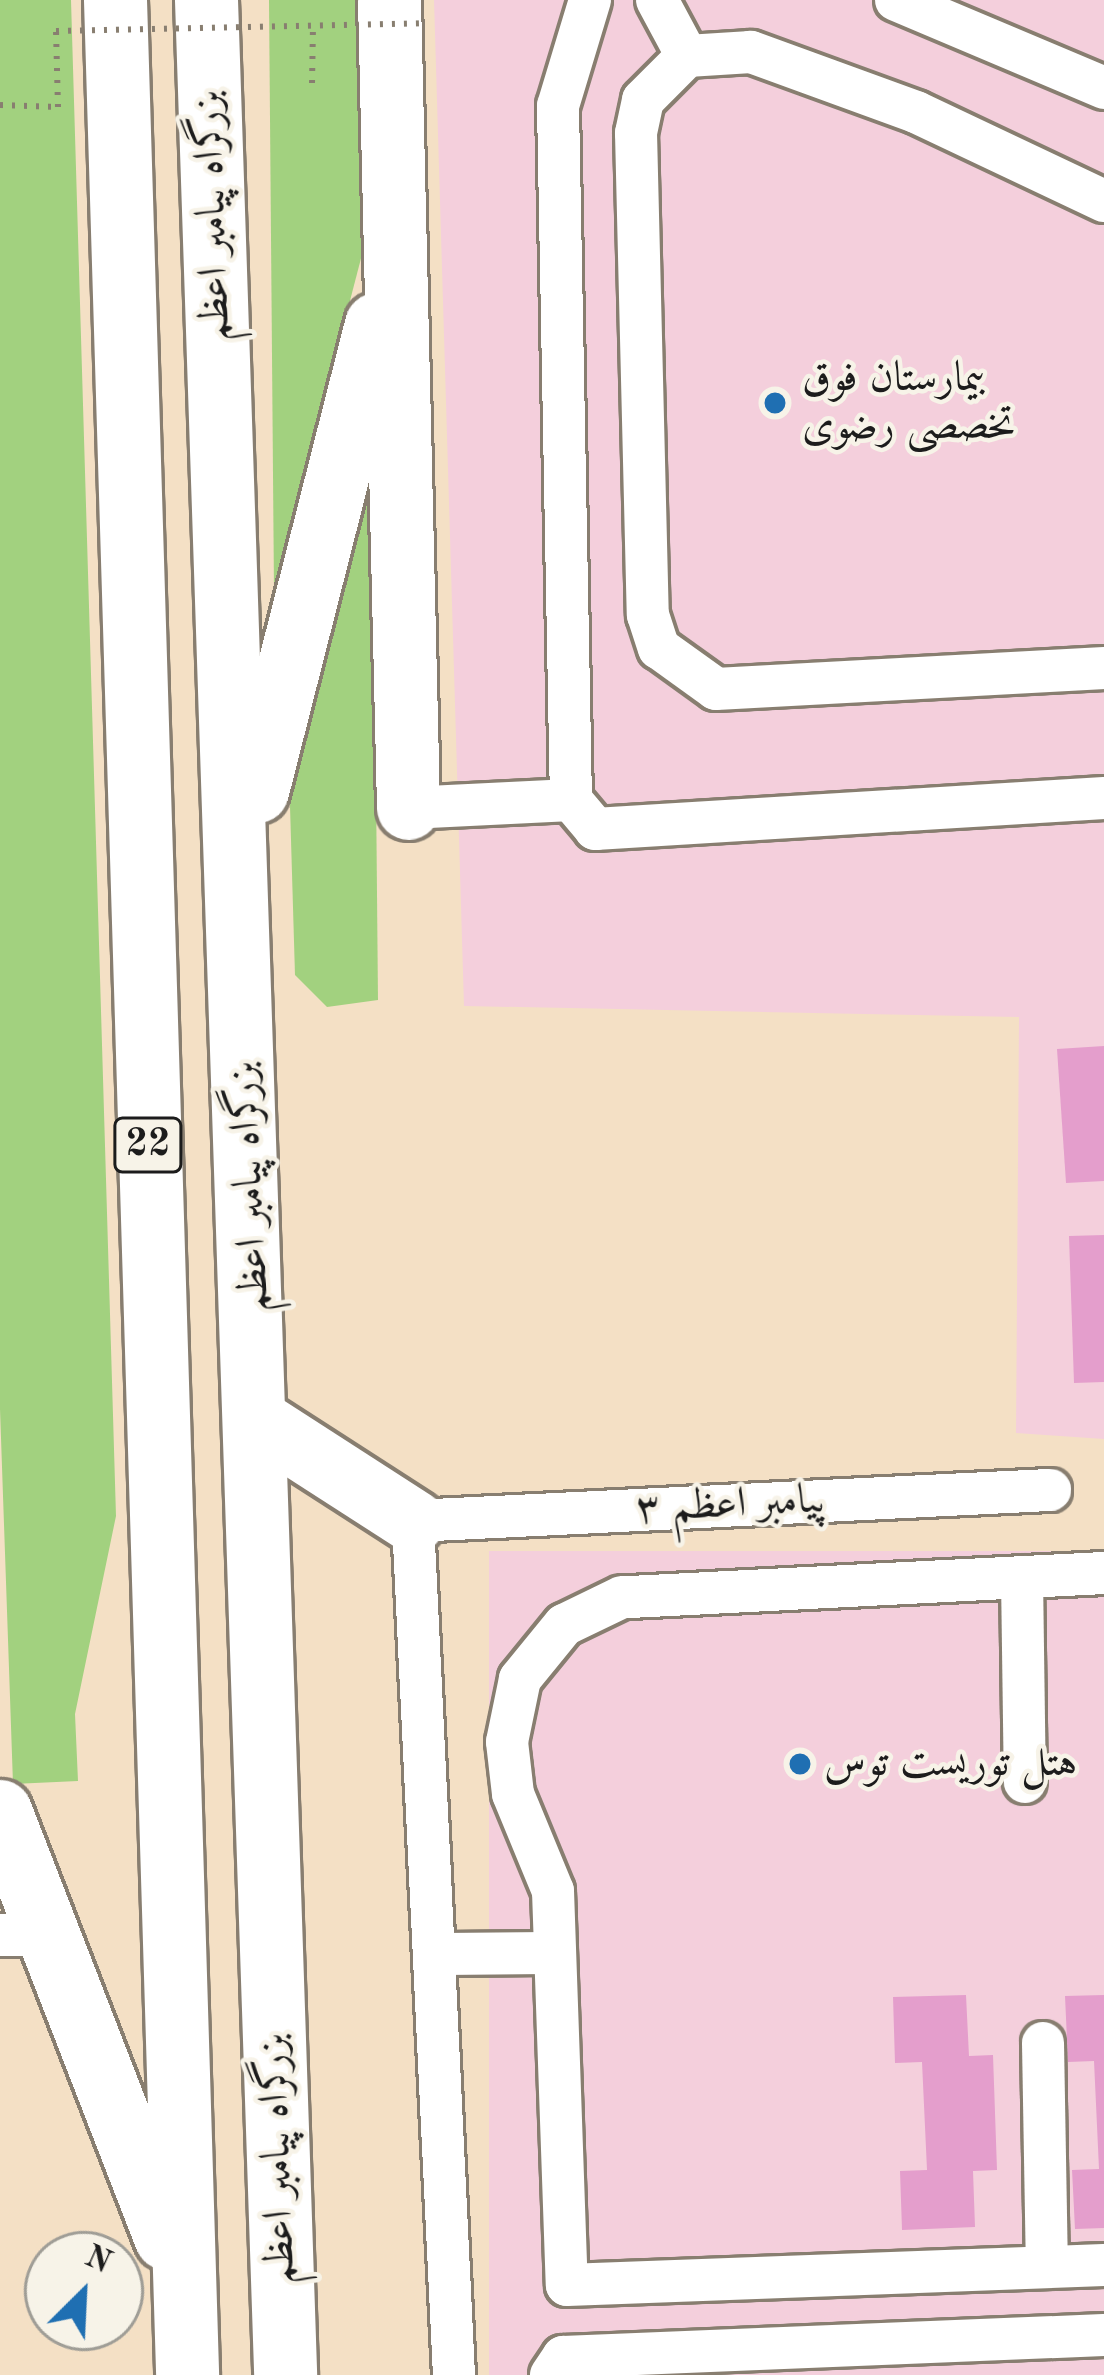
<!DOCTYPE html>
<html>
<head>
<meta charset="utf-8">
<style>
	body { margin:0 }
	#map { position:relative; width:1104px; height:2375px; overflow:hidden; background:#f4e0c5; font-family:"Old Standard TT",Amiri,serif }
	div>[style] { position:absolute }
	[style*='--x'] { left:calc(var(--x)*1px); top:calc(var(--y)*1px); width:calc(var(--w)*1px); rotate:calc(var(--a)*1deg) }
	.built>* { inset:0; background:#f4cfdc; transform-origin:0 0 }
	.green>* { inset:0; background:#a2d17f }
	.building>* { inset:0; background:#e49ecc }
	.path>* { height:6px; margin-top:-3px; transform-origin:0; background:repeating-linear-gradient(90deg,#887e70 0 3px,transparent 0 12px) }
	.roads { filter:drop-shadow(3px 0 #887e70) drop-shadow(-3px 0 #887e70) drop-shadow(0 3px #887e70) drop-shadow(0 -3px #887e70) }
	.minor>* { height:42px; margin:-21px; padding:0 21px; transform-origin:21px; border-radius:21px; background:#fff }
	.highway>* { height:63px; margin:-31.5px; padding:0 31.5px; transform-origin:31.5px; border-radius:31.5px; background:#fff }
	.path-bridge>* { height:6px; margin-top:-3px; transform-origin:0; background:repeating-linear-gradient(90deg,#887e70 0 3px,transparent 0 12px) }
	.dots>* { width:33px; height:33px; translate:-50% -50%; box-sizing:border-box; border:6px solid #f7f3e8; border-radius:50% }
	span { translate:-50% -50%; white-space:nowrap; text-align:center; line-height:1.15; -webkit-text-stroke:9px #f7f3e8; paint-order:stroke }
	.shield-label span { padding:3px 9px; background:#f7f3e8; border:3px solid; border-radius:9px; -webkit-text-stroke-width:0 }
	.shield-label { font-size:39px; color:#1c1c1c; font-weight:700 }
	.street-label { font-size:42px; color:#1c1c1c }
	.poi-label { font-size:42px; color:#1c1c1c }
	.left { translate:0 -50%; text-align:left }
	.north { position:absolute; left:24px; top:2231px; width:120px; height:120px; box-sizing:border-box; background:#f7f3e8; border:3px solid #9f9d96; border-radius:50%; rotate:24deg; font-size:33px; font-weight:700; line-height:48px; text-align:center; color:#1c1c1c }
	.north::after { content:''; display:block; margin:auto; width:42px; height:54px; background:#1f6fb2; clip-path:polygon(50% 0,100% 100%,50% 72%,0 100%) }
</style>
</head>
<body>
<div id="map">
	<div class="built">
		<div style="clip-path:polygon(434px 0,1104px 0,1104px 1439px,1016px 1433px,1019px 1017px,464px 1006px)"></div>
		<div style="left:1104px;top:1551px;width:824px;height:615px;rotate:90deg"></div>
	</div>
	<div class="green">
		<div style="clip-path:polygon(0 0,71px 0,116px 1516px,75px 1714px,78px 1781px,13px 1784px,0 1409px)"></div>
		<div style="clip-path:polygon(269px 0,355px 0,365px 243px,274px 593px)"></div>
		<div style="clip-path:polygon(373px 465px,378px 1000px,327px 1007px,295px 975px,288px 738px)"></div>
	</div>
	<div class="building">
		<div style="clip-path:polygon(1104px 1046px,1104px 1181px,1066px 1183px,1057px 1049px)"></div>
		<div style="clip-path:polygon(1104px 1235px,1104px 1382px,1074px 1383px,1069px 1236px)"></div>
		<div style="clip-path:polygon(966px 1995px,969px 2056px,993px 2055px,997px 2170px,973px 2171px,975px 2227px,902px 2230px,900px 2171px,927px 2170px,922px 2062px,895px 2063px,893px 1997px)"></div>
		<div style="clip-path:polygon(1104px 1995px,1104px 2228px,1075px 2229px,1072px 2170px,1099px 2169px,1094px 2061px,1068px 2062px,1065px 1996px)"></div>
	</div>
	<div class="path">
		<div style="--x:312;--y:83;--w:58;--a:-89"></div>
		<div style="--x:0;--y:105;--w:58;--a:2"></div>
		<div style="--x:58;--y:107;--w:76;--a:-91.5"></div>
	</div>
	<div class="roads">
		<div class="minor">
			<div style="--x:590;--y:0;--w:111;--a:106.8"></div>
			<div style="--x:558;--y:106;--w:694;--a:88.93"></div>
			<div style="--x:571;--y:800;--w:38;--a:50"></div>
			<div style="--x:595;--y:829;--w:510;--a:-3.49"></div>
			<div style="--x:657;--y:0;--w:64;--a:61.8"></div>
			<div style="--x:896;--y:0;--w:226;--a:22.9"></div>
			<div style="--x:1104;--y:201;--w:208;--a:-154.7"></div>
			<div style="--x:916;--y:112;--w:176;--a:-160"></div>
			<div style="--x:751;--y:52;--w:64;--a:176.4"></div>
			<div style="--x:687;--y:56;--w:62;--a:135"></div>
			<div style="--x:643;--y:100;--w:34;--a:102"></div>
			<div style="--x:636;--y:133;--w:482;--a:88.6"></div>
			<div style="--x:648;--y:615;--w:35;--a:72"></div>
			<div style="--x:659;--y:648;--w:70;--a:35.7"></div>
			<div style="--x:716;--y:689;--w:389;--a:-3.1"></div>
			<div style="--x:408;--y:808;--w:163;--a:-2.8"></div>
			<div style="--x:1104;--y:1573;--w:483;--a:177.1"></div>
			<div style="--x:622;--y:1597;--w:64;--a:154.2"></div>
			<div style="--x:564;--y:1625;--w:70;--a:129.2"></div>
			<div style="--x:520;--y:1679;--w:64;--a:101.7"></div>
			<div style="--x:507;--y:1742;--w:52;--a:83.4"></div>
			<div style="--x:513;--y:1794;--w:105;--a:67.6"></div>
			<div style="--x:553;--y:1891;--w:394;--a:88"></div>
			<div style="--x:567;--y:2285;--w:537;--a:-2.13"></div>
			<div style="--x:1022;--y:1577;--w:205;--a:89.2"></div>
			<div style="--x:0;--y:1935;--w:52;--a:-1.1"></div>
			<div style="--x:439;--y:1954;--w:113;--a:-0.5"></div>
			<div style="--x:1043;--y:2043;--w:224;--a:89"></div>
			<div style="--x:454;--y:2375;--w:855;--a:-92.75"></div>
			<div style="--x:413;--y:1521;--w:638;--a:-2.79"></div>
			<div style="--x:551;--y:2375;--w:22;--a:-56"></div>
			<div style="--x:563;--y:2357;--w:541;--a:-2.33"></div>
		</div>
		<div class="highway">
			<div style="--x:115;--y:0;--w:2376;--a:88.26"></div>
			<div style="--x:206;--y:0;--w:2376;--a:88.09"></div>
			<div style="--x:389;--y:0;--w:808;--a:88.65"></div>
			<div style="--x:257;--y:791;--w:482;--a:-75.7"></div>
			<div style="--x:261;--y:1423;--w:181;--a:32.8"></div>
			<div style="--x:0;--y:1811;--w:458;--a:68.8"></div>
		</div>
	</div>
	<div class="path-bridge">
		<div style="--x:56;--y:31;--w:369;--a:-1.2"></div>
	</div>
	<div class="dots">
		<div style="left:775px;top:403px;background:#1f6fb2"></div>
		<div style="left:800px;top:1764px;background:#1f6fb2"></div>
	</div>
	<div class="shield-label">
		<span style="left:148px;top:1145px">22</span>
	</div>
	<div class="street-label">
		<span style="left:213px;top:216px;rotate:-92deg">بزرگراه پیامبر اعظم</span>
		<span style="left:250px;top:1187px;rotate:-93deg">بزرگراه پیامبر اعظم</span>
		<span style="left:731px;top:1505px;rotate:-3deg">پیامبر اعظم ۳</span>
		<span style="left:278px;top:2159px;rotate:-92deg">بزرگراه پیامبر اعظم</span>
	</div>
	<div class="poi-label">
		<span class="left" style="left:802px;top:403px">بیمارستان فوق<br>تخصصی رضوی</span>
		<span class="left" style="left:824px;top:1764px">هتل توریست توس</span>
	</div>
	<div class="north">N</div>
</div>
</body>
</html>
